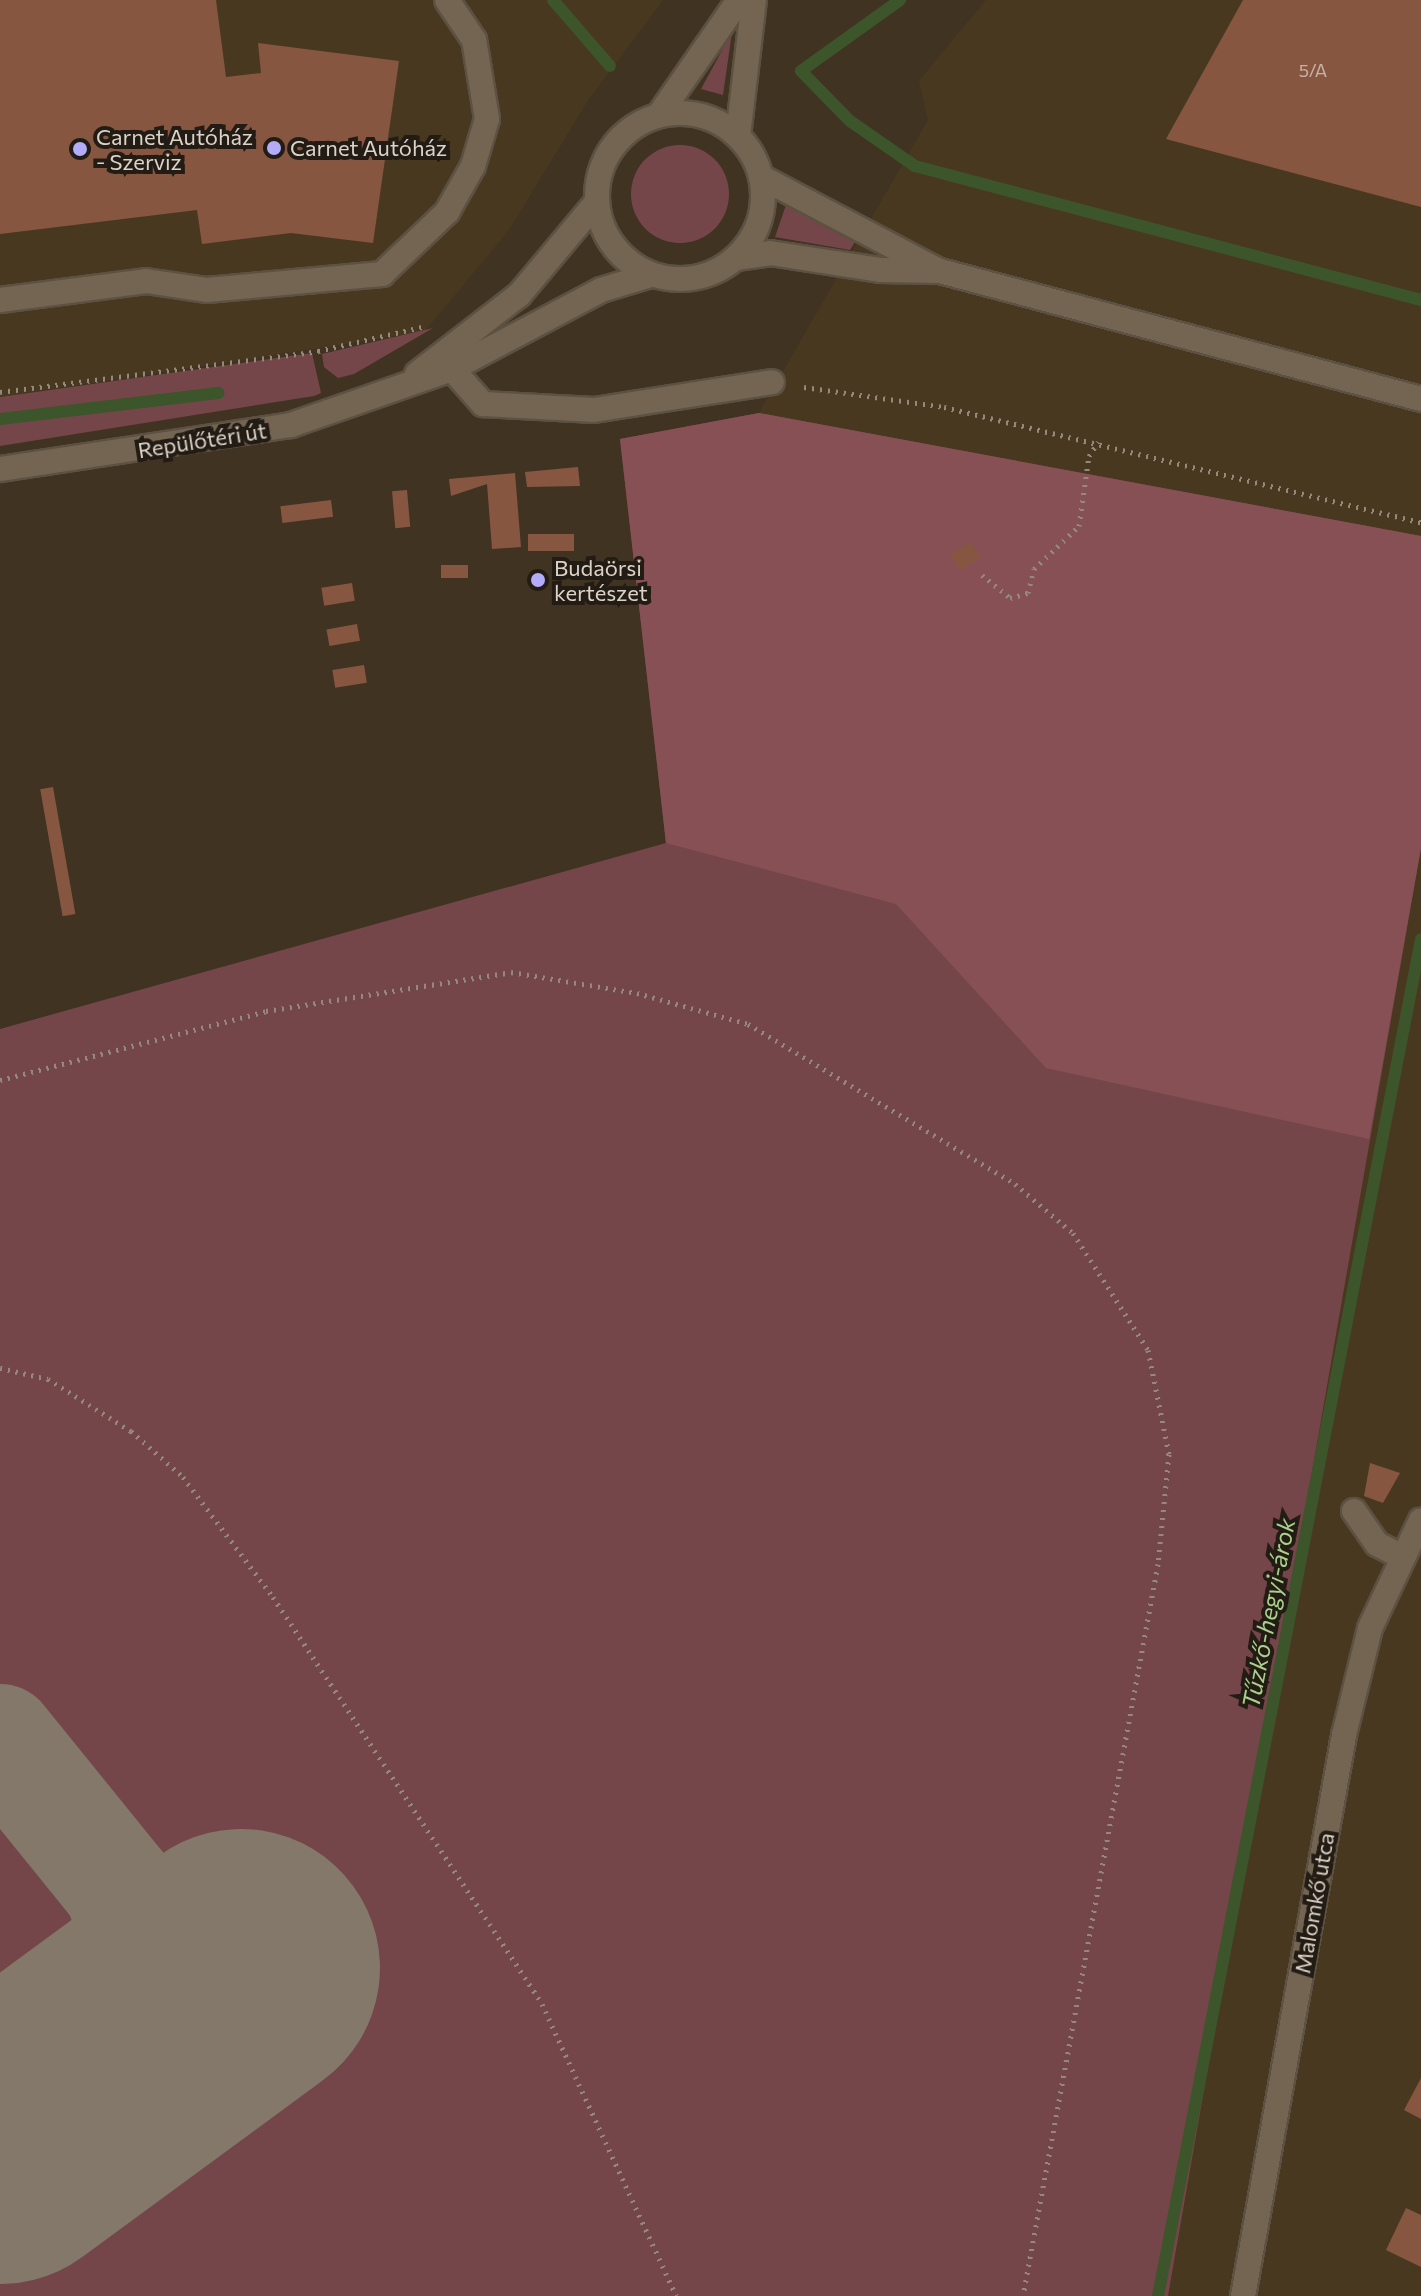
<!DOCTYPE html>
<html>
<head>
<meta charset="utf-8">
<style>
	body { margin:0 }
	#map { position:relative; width:1421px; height:2296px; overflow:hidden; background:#403321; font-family:Commissioner,sans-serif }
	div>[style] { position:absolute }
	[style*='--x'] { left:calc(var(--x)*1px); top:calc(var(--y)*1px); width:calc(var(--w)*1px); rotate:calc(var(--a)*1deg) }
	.built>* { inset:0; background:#493820 }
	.green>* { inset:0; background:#754649 }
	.round { border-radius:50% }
	.forest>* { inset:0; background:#875054 }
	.stream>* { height:12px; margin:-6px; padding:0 6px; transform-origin:6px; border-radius:6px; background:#3d552a }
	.taxiway>* { height:112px; margin:-56px; padding:0 56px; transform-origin:56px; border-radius:56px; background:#837869 }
	.runway>* { height:278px; margin:-139px; padding:0 139px; transform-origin:139px; border-radius:139px; background:#837869 }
	.building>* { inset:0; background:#875641; transform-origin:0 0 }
	.path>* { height:5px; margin-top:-2.5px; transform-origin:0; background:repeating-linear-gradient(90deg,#94897b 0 2px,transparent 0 8px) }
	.roads { filter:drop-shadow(2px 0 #5c5142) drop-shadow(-2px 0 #5c5142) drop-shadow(0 2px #5c5142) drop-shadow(0 -2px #5c5142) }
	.minor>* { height:24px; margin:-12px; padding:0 12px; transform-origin:12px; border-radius:12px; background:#746552 }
	.minor>.ring { margin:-12px; padding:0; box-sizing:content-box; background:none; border:24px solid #746552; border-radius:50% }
	.dots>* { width:22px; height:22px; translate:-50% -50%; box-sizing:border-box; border:4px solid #221c14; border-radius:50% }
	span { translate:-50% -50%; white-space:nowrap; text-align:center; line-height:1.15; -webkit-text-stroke:8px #221c14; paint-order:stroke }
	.number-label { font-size:18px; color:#c6b3a6 }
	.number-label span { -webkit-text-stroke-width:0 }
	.poi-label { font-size:22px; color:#dbd2c8 }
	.left { translate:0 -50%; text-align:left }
	.street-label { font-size:22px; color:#dbd2c8 }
	.water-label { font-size:24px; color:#a9d18b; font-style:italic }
</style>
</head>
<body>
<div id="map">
	<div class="built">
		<div style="clip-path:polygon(0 0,663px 0,587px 102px,509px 230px,424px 332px,0 397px)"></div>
		<div style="clip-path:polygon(986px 0,1421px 0,1421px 536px,759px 413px,928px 120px,919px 81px)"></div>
		<div style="clip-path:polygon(1421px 848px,1421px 2296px,1168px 2296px,1369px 1139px)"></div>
	</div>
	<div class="green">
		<div style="clip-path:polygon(732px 32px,723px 95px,701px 89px)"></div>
		<div class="round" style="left:631px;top:145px;width:98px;height:98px"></div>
		<div style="clip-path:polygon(786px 205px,856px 240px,850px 250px,775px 237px)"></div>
		<div style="clip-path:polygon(433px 328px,354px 374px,338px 378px,324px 367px,322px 354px)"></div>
		<div style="clip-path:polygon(312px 353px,321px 393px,314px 396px,0 446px,0 397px)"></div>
		<div style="clip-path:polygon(759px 413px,1421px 536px,1421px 848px,1168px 2296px,0 2296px,0 1029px,666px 843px,620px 439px)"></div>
	</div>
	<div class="forest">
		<div style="clip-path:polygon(759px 413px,1421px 536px,1421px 848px,1369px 1139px,1046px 1068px,896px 904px,666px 843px,620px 439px)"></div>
	</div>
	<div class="stream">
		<div style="--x:553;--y:0;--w:87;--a:49.2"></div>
		<div style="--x:900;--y:0;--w:122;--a:144.4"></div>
		<div style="--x:801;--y:71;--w:70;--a:45.6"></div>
		<div style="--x:850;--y:121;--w:79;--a:34.7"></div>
		<div style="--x:915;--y:166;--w:523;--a:14.83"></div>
		<div style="--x:0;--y:419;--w:220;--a:-6.8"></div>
		<div style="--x:1158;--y:2296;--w:1382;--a:-79.03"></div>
	</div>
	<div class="taxiway">
		<div style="--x:0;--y:1740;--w:191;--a:51"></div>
		<div style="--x:120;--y:1888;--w:143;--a:72.1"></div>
	</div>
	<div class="runway">
		<div style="--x:0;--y:2145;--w:299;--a:-36.3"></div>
	</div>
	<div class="building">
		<div style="clip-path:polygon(0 0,216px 0,226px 77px,261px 73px,258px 43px,399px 61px,373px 243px,291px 233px,202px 244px,197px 210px,0 234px)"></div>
		<div style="clip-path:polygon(1243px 0,1421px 0,1421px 207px,1166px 139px)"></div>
		<div style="clip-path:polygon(578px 467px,580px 486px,527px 487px,525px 472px)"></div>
		<div style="clip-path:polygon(515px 473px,521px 547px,492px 549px,487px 484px,451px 496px,449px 479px)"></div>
		<div style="left:407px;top:490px;width:37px;height:15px;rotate:85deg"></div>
		<div style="left:331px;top:500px;width:17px;height:51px;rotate:83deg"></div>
		<div style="left:574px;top:534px;width:17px;height:46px;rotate:90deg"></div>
		<div style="left:970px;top:542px;width:19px;height:23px;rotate:58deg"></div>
		<div style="left:441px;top:565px;width:27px;height:13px"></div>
		<div style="left:352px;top:583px;width:18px;height:31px;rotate:81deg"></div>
		<div style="left:357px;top:624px;width:17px;height:31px;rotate:80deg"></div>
		<div style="left:364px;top:665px;width:18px;height:32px;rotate:81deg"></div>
		<div style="left:53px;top:787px;width:129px;height:13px;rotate:80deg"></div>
		<div style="clip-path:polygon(1370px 1463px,1400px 1473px,1383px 1503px,1364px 1496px)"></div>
		<div style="clip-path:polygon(1421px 2078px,1421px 2119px,1404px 2110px)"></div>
		<div style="clip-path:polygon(1406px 2208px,1421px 2215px,1421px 2267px,1386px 2250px)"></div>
	</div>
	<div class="path">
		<div style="--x:804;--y:387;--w:141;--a:8.1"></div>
		<div style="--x:944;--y:407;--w:491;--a:13.6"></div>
		<div style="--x:0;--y:392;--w:321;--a:-7.3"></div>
		<div style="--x:318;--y:351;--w:107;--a:-13"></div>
		<div style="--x:982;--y:575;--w:36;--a:39"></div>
		<div style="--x:1010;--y:598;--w:19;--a:-16"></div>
		<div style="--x:1028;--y:593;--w:25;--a:-76"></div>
		<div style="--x:1034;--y:569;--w:62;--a:-43.7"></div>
		<div style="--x:1079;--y:526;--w:71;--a:-81.9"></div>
		<div style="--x:1089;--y:456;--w:17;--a:-57"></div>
		<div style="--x:0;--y:1080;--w:275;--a:-14.5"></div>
		<div style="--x:266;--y:1011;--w:248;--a:-9"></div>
		<div style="--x:511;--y:972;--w:128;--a:9.5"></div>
		<div style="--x:637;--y:993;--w:115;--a:15.6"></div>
		<div style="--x:748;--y:1024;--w:311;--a:30.9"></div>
		<div style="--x:1015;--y:1184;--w:76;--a:40.2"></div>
		<div style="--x:1073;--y:1233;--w:139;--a:57.3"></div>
		<div style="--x:1148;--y:1350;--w:106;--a:78.6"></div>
		<div style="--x:1169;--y:1454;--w:111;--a:95.7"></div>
		<div style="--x:1158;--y:1564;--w:744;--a:100.45"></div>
		<div style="--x:0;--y:1368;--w:49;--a:12.9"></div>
		<div style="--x:48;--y:1379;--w:98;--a:32.1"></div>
		<div style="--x:131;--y:1431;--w:69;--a:41.5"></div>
		<div style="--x:183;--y:1477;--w:150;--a:53.1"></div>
		<div style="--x:273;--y:1597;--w:488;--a:56.5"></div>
		<div style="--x:542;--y:2004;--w:321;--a:65.3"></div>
	</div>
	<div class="roads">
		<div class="minor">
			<div class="ring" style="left:597px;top:113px;width:142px;height:142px"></div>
			<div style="--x:659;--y:115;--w:140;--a:-55.2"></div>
			<div style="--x:738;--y:136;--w:137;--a:-83.3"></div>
			<div style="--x:761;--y:177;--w:201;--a:27.8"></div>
			<div style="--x:736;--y:258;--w:34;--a:-8"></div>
			<div style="--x:770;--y:253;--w:111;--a:8.8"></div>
			<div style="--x:880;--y:270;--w:60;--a:1"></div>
			<div style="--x:940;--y:271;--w:498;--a:14.9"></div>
			<div style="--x:0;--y:300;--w:147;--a:-7.4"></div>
			<div style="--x:146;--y:281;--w:62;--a:8.4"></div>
			<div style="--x:207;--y:290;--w:176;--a:-5.2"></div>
			<div style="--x:382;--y:274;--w:90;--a:-43.6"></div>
			<div style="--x:447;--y:212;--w:53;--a:-60.5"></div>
			<div style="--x:473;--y:166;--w:49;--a:-73.4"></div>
			<div style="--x:487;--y:119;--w:80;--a:-99.3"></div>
			<div style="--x:474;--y:40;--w:48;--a:-124"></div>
			<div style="--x:452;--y:369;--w:47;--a:48.5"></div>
			<div style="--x:483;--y:404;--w:111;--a:3.1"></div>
			<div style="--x:594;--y:410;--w:180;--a:-8.9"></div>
			<div style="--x:417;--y:374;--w:129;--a:-37.8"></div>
			<div style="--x:519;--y:295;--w:120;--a:-50.1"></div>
			<div style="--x:0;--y:469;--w:294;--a:-8.6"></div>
			<div style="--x:291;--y:425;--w:170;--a:-19.2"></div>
			<div style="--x:452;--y:369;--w:169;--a:-27.9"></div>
			<div style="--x:601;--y:290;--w:52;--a:-16.7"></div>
			<div style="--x:1354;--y:1511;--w:40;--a:55.1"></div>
			<div style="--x:1377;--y:1544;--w:27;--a:27"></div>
			<div style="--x:1243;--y:2296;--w:570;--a:-79.79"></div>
			<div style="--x:1344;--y:1735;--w:110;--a:-76.3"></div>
			<div style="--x:1370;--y:1628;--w:119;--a:-64.7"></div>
		</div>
	</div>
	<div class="dots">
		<div style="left:274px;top:148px;background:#b3adf9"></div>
		<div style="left:80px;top:149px;background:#b3adf9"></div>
		<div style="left:538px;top:580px;background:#b3adf9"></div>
	</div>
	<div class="number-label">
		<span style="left:1313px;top:70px">5/A</span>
	</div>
	<div class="poi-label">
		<span class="left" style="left:96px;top:149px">Carnet Autóház<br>- Szerviz</span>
		<span class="left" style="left:290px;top:148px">Carnet Autóház</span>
		<span class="left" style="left:554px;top:580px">Budaörsi<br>kertészet</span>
	</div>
	<div class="street-label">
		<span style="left:202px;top:440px;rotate:-9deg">Repülőtéri út</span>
		<span style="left:1314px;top:1903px;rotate:-80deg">Malomkő utca</span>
	</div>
	<div class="water-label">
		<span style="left:1268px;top:1613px;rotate:-79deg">Tűzkő-hegyi-árok</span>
	</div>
</div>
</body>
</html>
